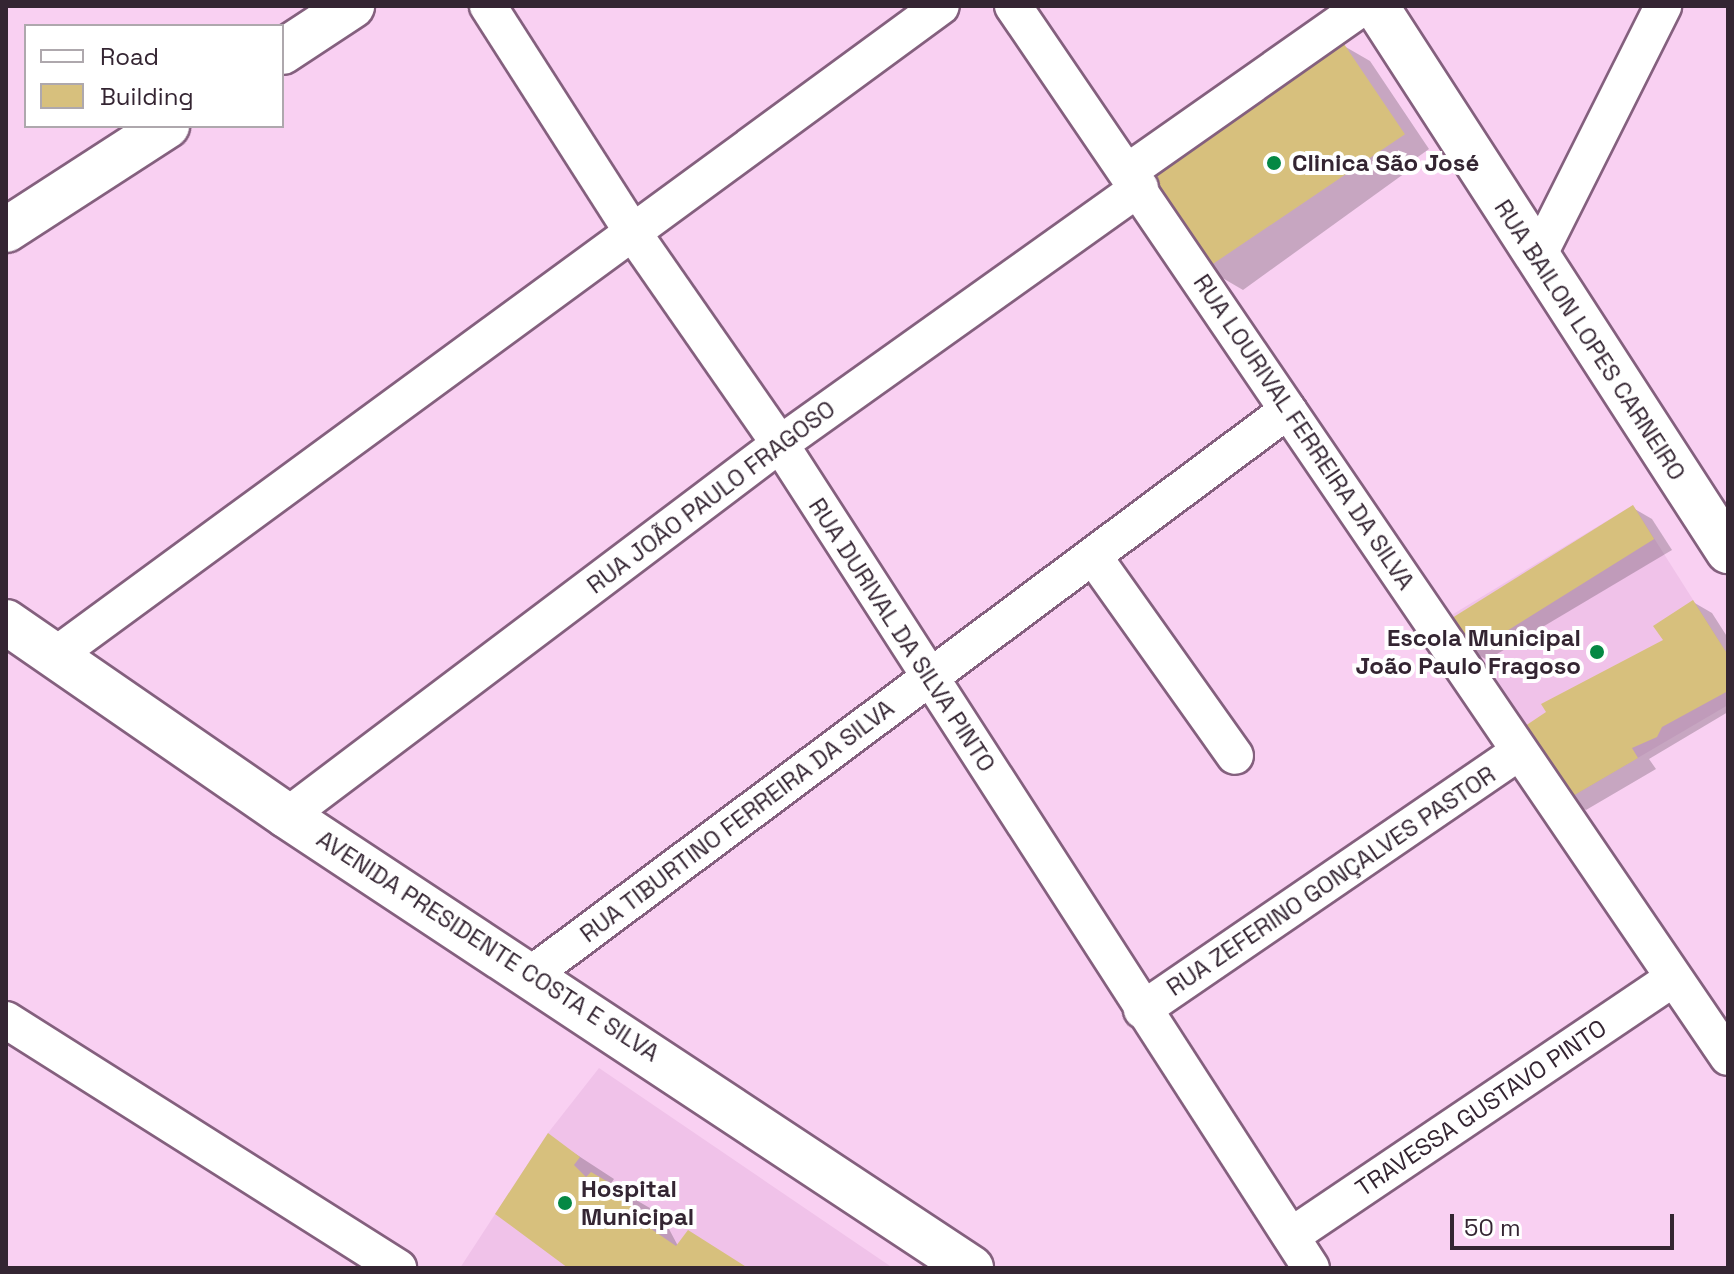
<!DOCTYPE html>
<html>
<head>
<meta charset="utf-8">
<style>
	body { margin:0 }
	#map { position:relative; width:1734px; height:1274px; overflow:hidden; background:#f9d0f2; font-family:"Space Grotesk",sans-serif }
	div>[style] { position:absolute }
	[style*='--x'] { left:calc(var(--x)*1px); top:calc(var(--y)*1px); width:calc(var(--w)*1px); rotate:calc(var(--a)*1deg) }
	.built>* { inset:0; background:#f0c2e9 }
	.shadow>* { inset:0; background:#0003 }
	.building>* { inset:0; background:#d7c07d; transform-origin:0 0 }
	.roads { filter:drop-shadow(2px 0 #84607e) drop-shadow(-2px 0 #84607e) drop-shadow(0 2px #84607e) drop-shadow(0 -2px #84607e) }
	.street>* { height:36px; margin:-18px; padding:0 18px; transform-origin:18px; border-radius:18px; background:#fff }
	.secondary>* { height:44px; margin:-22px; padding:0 22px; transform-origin:22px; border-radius:22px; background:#fff }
	.primary>* { height:44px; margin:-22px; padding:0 22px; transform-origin:22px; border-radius:22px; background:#fff }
	.dots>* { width:22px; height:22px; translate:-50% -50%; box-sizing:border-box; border:4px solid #fff; border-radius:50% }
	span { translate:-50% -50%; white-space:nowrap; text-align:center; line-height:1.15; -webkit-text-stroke:8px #fff; paint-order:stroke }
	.poi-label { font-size:24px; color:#342532; font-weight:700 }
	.left { translate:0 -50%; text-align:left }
	.right { translate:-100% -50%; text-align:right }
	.street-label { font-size:24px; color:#342532 }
	.frame { position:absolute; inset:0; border:8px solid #342532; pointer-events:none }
	.legend { position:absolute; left:24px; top:24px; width:260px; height:104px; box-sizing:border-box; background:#fff; border:2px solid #aea8ad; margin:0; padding:10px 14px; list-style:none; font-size:24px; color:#342532 }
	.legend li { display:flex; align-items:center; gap:16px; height:40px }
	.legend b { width:40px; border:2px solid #aea8ad }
	.scale { position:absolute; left:1450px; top:1214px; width:224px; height:36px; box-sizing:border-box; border:4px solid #342532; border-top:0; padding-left:10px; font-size:24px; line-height:28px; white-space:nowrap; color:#342532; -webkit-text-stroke:6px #fff; paint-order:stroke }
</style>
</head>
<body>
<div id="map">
	<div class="built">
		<div style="clip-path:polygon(1633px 505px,1728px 655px,1728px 705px,1566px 800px,1445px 619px)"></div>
		<div style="clip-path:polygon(599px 1068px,893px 1268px,460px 1268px,548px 1133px)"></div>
	</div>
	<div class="shadow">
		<div style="clip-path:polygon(1344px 46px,1370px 61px,1429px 149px,1408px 164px,1412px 168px,1243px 290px,1207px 269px)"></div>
		<div style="clip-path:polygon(1633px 508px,1652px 519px,1672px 550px,1487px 660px,1467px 648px)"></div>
		<div style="clip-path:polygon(1693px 602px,1712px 613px,1728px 638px,1728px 712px,1649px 759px,1656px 769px,1586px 810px,1567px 799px)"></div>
		<div style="clip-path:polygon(548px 1136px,614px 1179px,610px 1185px,662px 1215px,656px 1221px,669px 1229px,678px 1246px,748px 1268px,572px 1268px)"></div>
	</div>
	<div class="building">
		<div style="left:1344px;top:44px;width:109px;height:246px;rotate:56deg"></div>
		<div style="left:1633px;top:505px;width:40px;height:220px;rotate:58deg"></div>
		<div style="clip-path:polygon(1693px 600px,1728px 655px,1728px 691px,1662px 727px,1657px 737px,1632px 748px,1638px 758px,1566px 800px,1519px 730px,1546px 712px,1541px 704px,1663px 640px,1653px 626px)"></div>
		<div style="clip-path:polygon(548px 1133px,580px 1157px,574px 1165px,586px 1177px,591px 1172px,627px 1193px,622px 1199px,634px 1206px,638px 1220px,676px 1246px,688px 1230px,748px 1268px,568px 1268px,495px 1214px)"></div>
	</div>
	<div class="roads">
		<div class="street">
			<div style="--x:488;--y:6;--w:266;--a:57.4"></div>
			<div style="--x:631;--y:230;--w:261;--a:55.2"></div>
			<div style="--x:780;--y:444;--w:980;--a:57.2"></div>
			<div style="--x:1013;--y:6;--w:1271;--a:55.77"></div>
			<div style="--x:1129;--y:171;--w:287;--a:-35.1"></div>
			<div style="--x:1537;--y:258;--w:282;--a:-63.4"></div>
			<div style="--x:1093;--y:556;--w:245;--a:54.6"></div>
			<div style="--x:56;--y:655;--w:1097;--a:-36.25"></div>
			<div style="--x:287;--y:816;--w:618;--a:-37.04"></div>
			<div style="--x:780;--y:444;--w:442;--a:-35.5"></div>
			<div style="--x:532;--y:974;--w:943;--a:-36.72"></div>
			<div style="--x:1142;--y:1010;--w:457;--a:-34.4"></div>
			<div style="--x:6;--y:1020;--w:464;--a:32.3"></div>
			<div style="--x:1291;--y:1236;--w:460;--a:-34"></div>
		</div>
		<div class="secondary">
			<div style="--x:1376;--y:6;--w:649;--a:57.14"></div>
			<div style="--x:282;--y:52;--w:84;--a:-33.3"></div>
			<div style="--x:6;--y:230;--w:192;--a:-32.9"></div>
		</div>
		<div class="primary">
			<div style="--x:6;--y:622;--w:341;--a:34.6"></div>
			<div style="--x:287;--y:816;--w:820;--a:33.46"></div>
		</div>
	</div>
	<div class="dots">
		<div style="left:1274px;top:163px;background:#058844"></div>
		<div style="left:1597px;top:652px;background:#058844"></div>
		<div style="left:565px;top:1203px;background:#058844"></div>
	</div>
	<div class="poi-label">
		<span class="left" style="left:1292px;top:163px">Clinica São José</span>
		<span class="right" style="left:1581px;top:652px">Escola Municipal<br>João Paulo Fragoso</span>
		<span class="left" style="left:581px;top:1203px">Hospital<br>Municipal</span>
	</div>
	<div class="street-label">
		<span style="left:1590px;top:340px;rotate:57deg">RUA BAILON LOPES CARNEIRO</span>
		<span style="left:1304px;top:432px;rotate:56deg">RUA LOURIVAL FERREIRA DA SILVA</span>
		<span style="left:711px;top:497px;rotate:-37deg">RUA JOÃO PAULO FRAGOSO</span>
		<span style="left:902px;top:635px;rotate:57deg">RUA DURIVAL DA SILVA PINTO</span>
		<span style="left:737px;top:821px;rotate:-37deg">RUA TIBURTINO FERREIRA DA SILVA</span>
		<span style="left:1331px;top:881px;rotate:-34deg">RUA ZEFERINO GONÇALVES PASTOR</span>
		<span style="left:488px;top:946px;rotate:33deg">AVENIDA PRESIDENTE COSTA E SILVA</span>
		<span style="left:1481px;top:1108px;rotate:-34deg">TRAVESSA GUSTAVO PINTO</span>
	</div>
	<div class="frame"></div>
	<ul class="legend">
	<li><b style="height:10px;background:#fff"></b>Road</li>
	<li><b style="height:22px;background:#d7c07d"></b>Building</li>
	</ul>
	<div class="scale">50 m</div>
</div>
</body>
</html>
